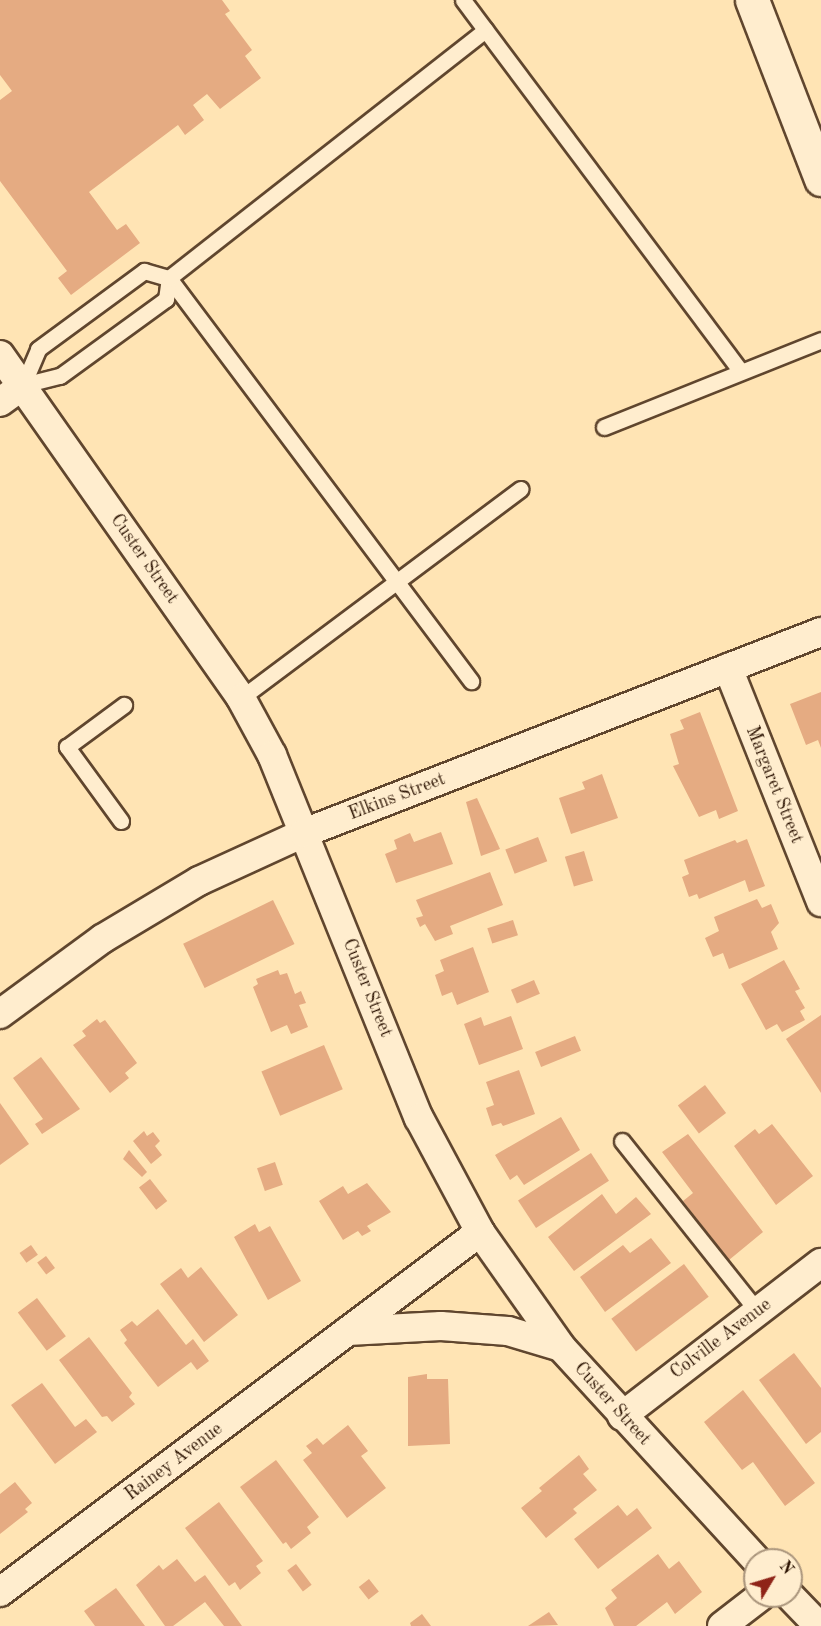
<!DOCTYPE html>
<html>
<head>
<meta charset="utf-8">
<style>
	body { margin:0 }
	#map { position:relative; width:821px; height:1626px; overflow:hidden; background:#ffe4b4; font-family:"Old Standard TT",serif }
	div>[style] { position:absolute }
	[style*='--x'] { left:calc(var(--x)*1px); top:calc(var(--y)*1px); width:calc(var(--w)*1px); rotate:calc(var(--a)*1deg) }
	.building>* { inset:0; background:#e5ab82; transform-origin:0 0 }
	.roads { filter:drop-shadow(2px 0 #60462e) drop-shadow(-2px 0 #60462e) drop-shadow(0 2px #60462e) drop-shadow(0 -2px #60462e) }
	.lane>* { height:15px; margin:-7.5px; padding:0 7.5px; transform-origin:7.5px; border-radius:7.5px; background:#ffedce }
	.street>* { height:28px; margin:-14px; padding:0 14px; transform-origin:14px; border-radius:14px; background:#ffedce }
	.secondary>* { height:33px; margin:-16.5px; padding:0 16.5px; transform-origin:16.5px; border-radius:16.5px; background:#ffedce }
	span { translate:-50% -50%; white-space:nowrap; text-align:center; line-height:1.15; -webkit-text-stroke:6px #ffedce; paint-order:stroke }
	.street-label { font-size:18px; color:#2b1201 }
	.north { position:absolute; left:743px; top:1548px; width:60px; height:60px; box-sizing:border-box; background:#ffedce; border:2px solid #aa957c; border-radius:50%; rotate:52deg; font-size:16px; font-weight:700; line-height:24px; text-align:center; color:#2b1201 }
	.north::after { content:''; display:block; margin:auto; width:21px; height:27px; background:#8f2418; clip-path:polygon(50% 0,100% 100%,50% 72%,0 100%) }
</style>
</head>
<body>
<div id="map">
	<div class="building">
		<div style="clip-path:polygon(0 0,222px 0,230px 11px,225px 14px,252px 50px,245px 56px,261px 78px,220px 109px,207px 94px,193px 105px,204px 120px,185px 135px,178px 125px,89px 192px,117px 230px,126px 224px,140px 243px,71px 295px,58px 278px,67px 271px,0 181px,0 100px,12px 91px,0 75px)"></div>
		<div style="clip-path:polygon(821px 692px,821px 748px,818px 740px,806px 745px,790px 704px)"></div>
		<div style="clip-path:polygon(700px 712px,738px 811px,719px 819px,716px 810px,699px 817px,673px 766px,679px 764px,670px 734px,684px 729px,680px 720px)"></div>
		<div style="clip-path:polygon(602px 774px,618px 818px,571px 834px,559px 798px,585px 789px,582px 782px)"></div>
		<div style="clip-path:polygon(477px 798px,500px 849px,481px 856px,466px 802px)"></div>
		<div style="clip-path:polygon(441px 832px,453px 864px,396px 883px,385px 854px,397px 849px,394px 840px,410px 833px,414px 842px)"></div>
		<div style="left:538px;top:837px;width:26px;height:35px;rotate:69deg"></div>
		<div style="clip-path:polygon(747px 839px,765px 886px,749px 892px,745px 880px,699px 899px,697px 894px,689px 897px,682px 877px,689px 874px,684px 860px,735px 840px,737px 843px)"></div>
		<div style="left:584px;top:851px;width:31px;height:20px;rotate:73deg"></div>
		<div style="clip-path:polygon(490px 872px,503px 905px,450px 926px,453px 934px,435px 941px,425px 924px,420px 927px,416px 918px,423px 916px,416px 900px)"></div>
		<div style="clip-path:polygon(757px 899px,762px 908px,771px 904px,779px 923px,771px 932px,778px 949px,729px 969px,723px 953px,713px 957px,705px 938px,719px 931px,714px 917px)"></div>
		<div style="left:273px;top:900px;width:49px;height:100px;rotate:64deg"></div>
		<div style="left:513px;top:920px;width:16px;height:27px;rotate:72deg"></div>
		<div style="clip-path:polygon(473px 947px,489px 992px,457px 1005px,452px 992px,442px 996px,435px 975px,444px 971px,440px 960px)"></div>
		<div style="clip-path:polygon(784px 960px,800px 989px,795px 991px,805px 1008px,800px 1011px,805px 1020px,782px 1032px,777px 1024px,766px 1030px,741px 984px)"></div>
		<div style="clip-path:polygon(278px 970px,280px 975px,287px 973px,295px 994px,301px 991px,306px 1003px,299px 1005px,308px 1027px,291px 1034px,287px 1025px,271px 1032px,253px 987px,258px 984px,256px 979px)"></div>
		<div style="left:534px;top:980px;width:15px;height:25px;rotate:67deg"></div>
		<div style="clip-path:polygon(821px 1015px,821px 1093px,786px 1039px)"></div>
		<div style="clip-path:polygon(511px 1016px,523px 1049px,479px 1065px,464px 1024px,481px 1017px,484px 1026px)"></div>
		<div style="clip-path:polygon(97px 1019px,100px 1023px,105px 1020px,137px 1063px,125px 1073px,129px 1078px,110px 1093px,73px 1045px,86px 1036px,82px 1031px)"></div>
		<div style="left:575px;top:1036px;width:16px;height:43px;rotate:68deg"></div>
		<div style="left:324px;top:1045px;width:48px;height:68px;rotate:67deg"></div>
		<div style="clip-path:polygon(41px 1057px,80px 1109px,42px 1134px,35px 1124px,43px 1119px,13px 1078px)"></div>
		<div style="clip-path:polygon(519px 1070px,535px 1114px,503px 1126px,501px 1123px,492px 1126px,486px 1108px,494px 1105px,486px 1082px)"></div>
		<div style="left:705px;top:1085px;width:35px;height:34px;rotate:53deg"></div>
		<div style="clip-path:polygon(0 1103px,29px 1144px,0 1165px)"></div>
		<div style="clip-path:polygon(561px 1117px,580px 1150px,524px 1185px,517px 1175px,510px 1180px,495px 1155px)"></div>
		<div style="clip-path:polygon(772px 1124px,813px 1176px,776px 1205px,734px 1146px,755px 1129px,759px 1134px)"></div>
		<div style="clip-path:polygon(144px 1131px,147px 1136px,153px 1132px,160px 1141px,155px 1146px,162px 1155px,151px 1164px,133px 1141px)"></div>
		<div style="clip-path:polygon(688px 1134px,763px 1232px,729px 1260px,683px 1201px,693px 1193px,662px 1152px)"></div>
		<div style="clip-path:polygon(129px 1150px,147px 1172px,142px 1177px,123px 1159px)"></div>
		<div style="left:591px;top:1153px;width:33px;height:87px;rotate:57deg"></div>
		<div style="left:275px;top:1162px;width:24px;height:19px;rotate:71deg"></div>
		<div style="left:150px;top:1179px;width:28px;height:14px;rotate:52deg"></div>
		<div style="clip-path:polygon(367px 1183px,391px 1212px,367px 1226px,371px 1231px,362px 1236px,358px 1231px,343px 1240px,319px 1201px,343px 1186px,348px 1194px)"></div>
		<div style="clip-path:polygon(602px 1194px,616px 1214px,636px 1197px,651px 1214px,574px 1271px,548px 1237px)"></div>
		<div style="clip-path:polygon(255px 1224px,259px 1232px,270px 1226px,301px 1281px,268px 1300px,234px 1237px)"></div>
		<div style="clip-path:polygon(651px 1238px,671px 1263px,605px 1312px,580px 1277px,623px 1245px,630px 1253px)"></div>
		<div style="left:31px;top:1245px;width:12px;height:14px;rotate:55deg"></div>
		<div style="left:46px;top:1256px;width:15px;height:11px;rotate:53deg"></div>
		<div style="left:684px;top:1264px;width:41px;height:91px;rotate:53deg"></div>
		<div style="clip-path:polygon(201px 1267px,238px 1315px,204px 1342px,160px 1284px,181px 1268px,188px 1278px)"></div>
		<div style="left:37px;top:1298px;width:48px;height:24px;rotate:53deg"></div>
		<div style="clip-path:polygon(158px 1309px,186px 1345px,193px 1339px,209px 1361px,197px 1370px,191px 1362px,158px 1387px,124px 1343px,127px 1340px,120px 1330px,132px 1321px,137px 1326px)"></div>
		<div style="clip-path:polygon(89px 1337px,132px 1393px,129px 1397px,135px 1404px,112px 1422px,107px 1416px,102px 1417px,59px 1360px)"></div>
		<div style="clip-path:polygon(794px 1353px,821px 1388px,821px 1432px,806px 1444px,759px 1380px)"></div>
		<div style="clip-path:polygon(427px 1374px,427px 1379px,448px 1379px,450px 1444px,408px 1446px,408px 1377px)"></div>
		<div style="clip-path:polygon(42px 1383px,75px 1427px,86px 1419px,97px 1432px,55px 1464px,11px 1405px)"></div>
		<div style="clip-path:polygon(743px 1390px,815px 1483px,785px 1506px,753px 1462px,742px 1470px,704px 1422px)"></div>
		<div style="clip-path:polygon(348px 1425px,368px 1451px,361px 1456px,386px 1488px,347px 1518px,303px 1460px,312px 1453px,306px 1446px,317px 1438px,323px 1445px)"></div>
		<div style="clip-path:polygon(579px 1455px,589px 1469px,583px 1474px,597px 1490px,573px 1509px,577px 1513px,546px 1538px,521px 1508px,542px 1491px,539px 1488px)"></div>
		<div style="clip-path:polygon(276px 1460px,319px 1517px,307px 1527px,311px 1533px,291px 1549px,286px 1542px,283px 1544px,240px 1487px)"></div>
		<div style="clip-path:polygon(15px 1482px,32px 1503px,25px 1509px,28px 1512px,0 1534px,0 1494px)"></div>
		<div style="clip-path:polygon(219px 1502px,263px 1561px,256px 1566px,261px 1573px,240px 1590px,235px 1582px,229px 1586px,185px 1528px)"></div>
		<div style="clip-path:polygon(618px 1505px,627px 1516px,637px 1508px,652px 1528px,598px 1569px,574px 1539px)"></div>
		<div style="clip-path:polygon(658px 1554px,669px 1569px,679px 1561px,702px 1592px,675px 1614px,667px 1602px,636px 1626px,614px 1626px,605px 1608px,617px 1598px,611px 1590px)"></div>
		<div style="clip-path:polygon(177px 1559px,195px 1582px,205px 1575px,242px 1626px,224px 1626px,205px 1602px,173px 1626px,165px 1626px,136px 1585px,159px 1565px,163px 1570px)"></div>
		<div style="left:296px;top:1564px;width:26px;height:11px;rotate:53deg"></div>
		<div style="left:369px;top:1579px;width:16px;height:13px;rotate:52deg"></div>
		<div style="clip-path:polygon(116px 1588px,145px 1626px,95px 1626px,84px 1611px)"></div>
		<div style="clip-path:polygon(549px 1612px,558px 1625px,528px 1626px)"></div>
		<div style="clip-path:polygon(422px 1614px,431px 1626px,411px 1626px,410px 1623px)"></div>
	</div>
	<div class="roads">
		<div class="lane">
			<div style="--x:463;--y:0;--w:462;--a:53.2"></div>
			<div style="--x:23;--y:385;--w:39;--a:-67"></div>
			<div style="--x:38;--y:349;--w:132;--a:-36.3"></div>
			<div style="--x:144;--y:271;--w:26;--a:16"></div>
			<div style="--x:169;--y:278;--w:504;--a:53.15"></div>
			<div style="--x:23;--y:385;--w:38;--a:-14"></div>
			<div style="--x:60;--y:376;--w:131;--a:-36"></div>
			<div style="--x:166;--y:299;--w:21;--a:-82"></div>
			<div style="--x:169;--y:278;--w:402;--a:-38.1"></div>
			<div style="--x:604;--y:427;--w:234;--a:-21.8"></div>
			<div style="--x:241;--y:698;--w:349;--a:-36.8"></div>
			<div style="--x:121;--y:821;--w:92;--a:-126.1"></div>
			<div style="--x:67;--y:747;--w:71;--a:-36.4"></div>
			<div style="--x:622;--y:1141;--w:218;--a:51.5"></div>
		</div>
		<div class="street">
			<div style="--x:0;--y:355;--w:419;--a:54.9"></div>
			<div style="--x:241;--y:698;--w:65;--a:61.5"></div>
			<div style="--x:272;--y:755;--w:392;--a:68"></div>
			<div style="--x:419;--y:1118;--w:129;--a:61.8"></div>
			<div style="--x:480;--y:1232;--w:141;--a:54.8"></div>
			<div style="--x:561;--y:1347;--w:289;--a:47.5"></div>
			<div style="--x:0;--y:402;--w:29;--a:-36"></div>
			<div style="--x:728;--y:668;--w:252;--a:68.3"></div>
			<div style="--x:0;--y:1014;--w:127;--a:-36.3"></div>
			<div style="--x:102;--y:939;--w:113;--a:-30.9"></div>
			<div style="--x:199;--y:881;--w:115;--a:-24.6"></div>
			<div style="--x:304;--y:833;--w:555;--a:-21.25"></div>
			<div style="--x:348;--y:1331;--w:93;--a:-3.1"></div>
			<div style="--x:441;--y:1326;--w:67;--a:4.3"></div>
			<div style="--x:508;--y:1331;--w:55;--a:16.8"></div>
			<div style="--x:622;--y:1416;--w:251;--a:-37.6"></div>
			<div style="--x:0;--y:1592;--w:600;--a:-36.87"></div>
			<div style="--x:790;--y:1596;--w:42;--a:46"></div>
			<div style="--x:722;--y:1626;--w:49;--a:-37.6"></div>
		</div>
		<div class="secondary">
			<div style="--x:752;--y:0;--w:192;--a:68.9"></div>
		</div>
	</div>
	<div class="street-label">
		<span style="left:144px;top:559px;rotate:55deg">Custer Street</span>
		<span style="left:774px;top:785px;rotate:68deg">Margaret Street</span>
		<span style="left:397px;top:797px;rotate:-21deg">Elkins Street</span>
		<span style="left:367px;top:988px;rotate:68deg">Custer Street</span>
		<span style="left:721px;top:1339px;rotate:-37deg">Colville Avenue</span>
		<span style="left:612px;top:1404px;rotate:48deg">Custer Street</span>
		<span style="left:174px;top:1462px;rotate:-37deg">Rainey Avenue</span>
	</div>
	<div class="north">N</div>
</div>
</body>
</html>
